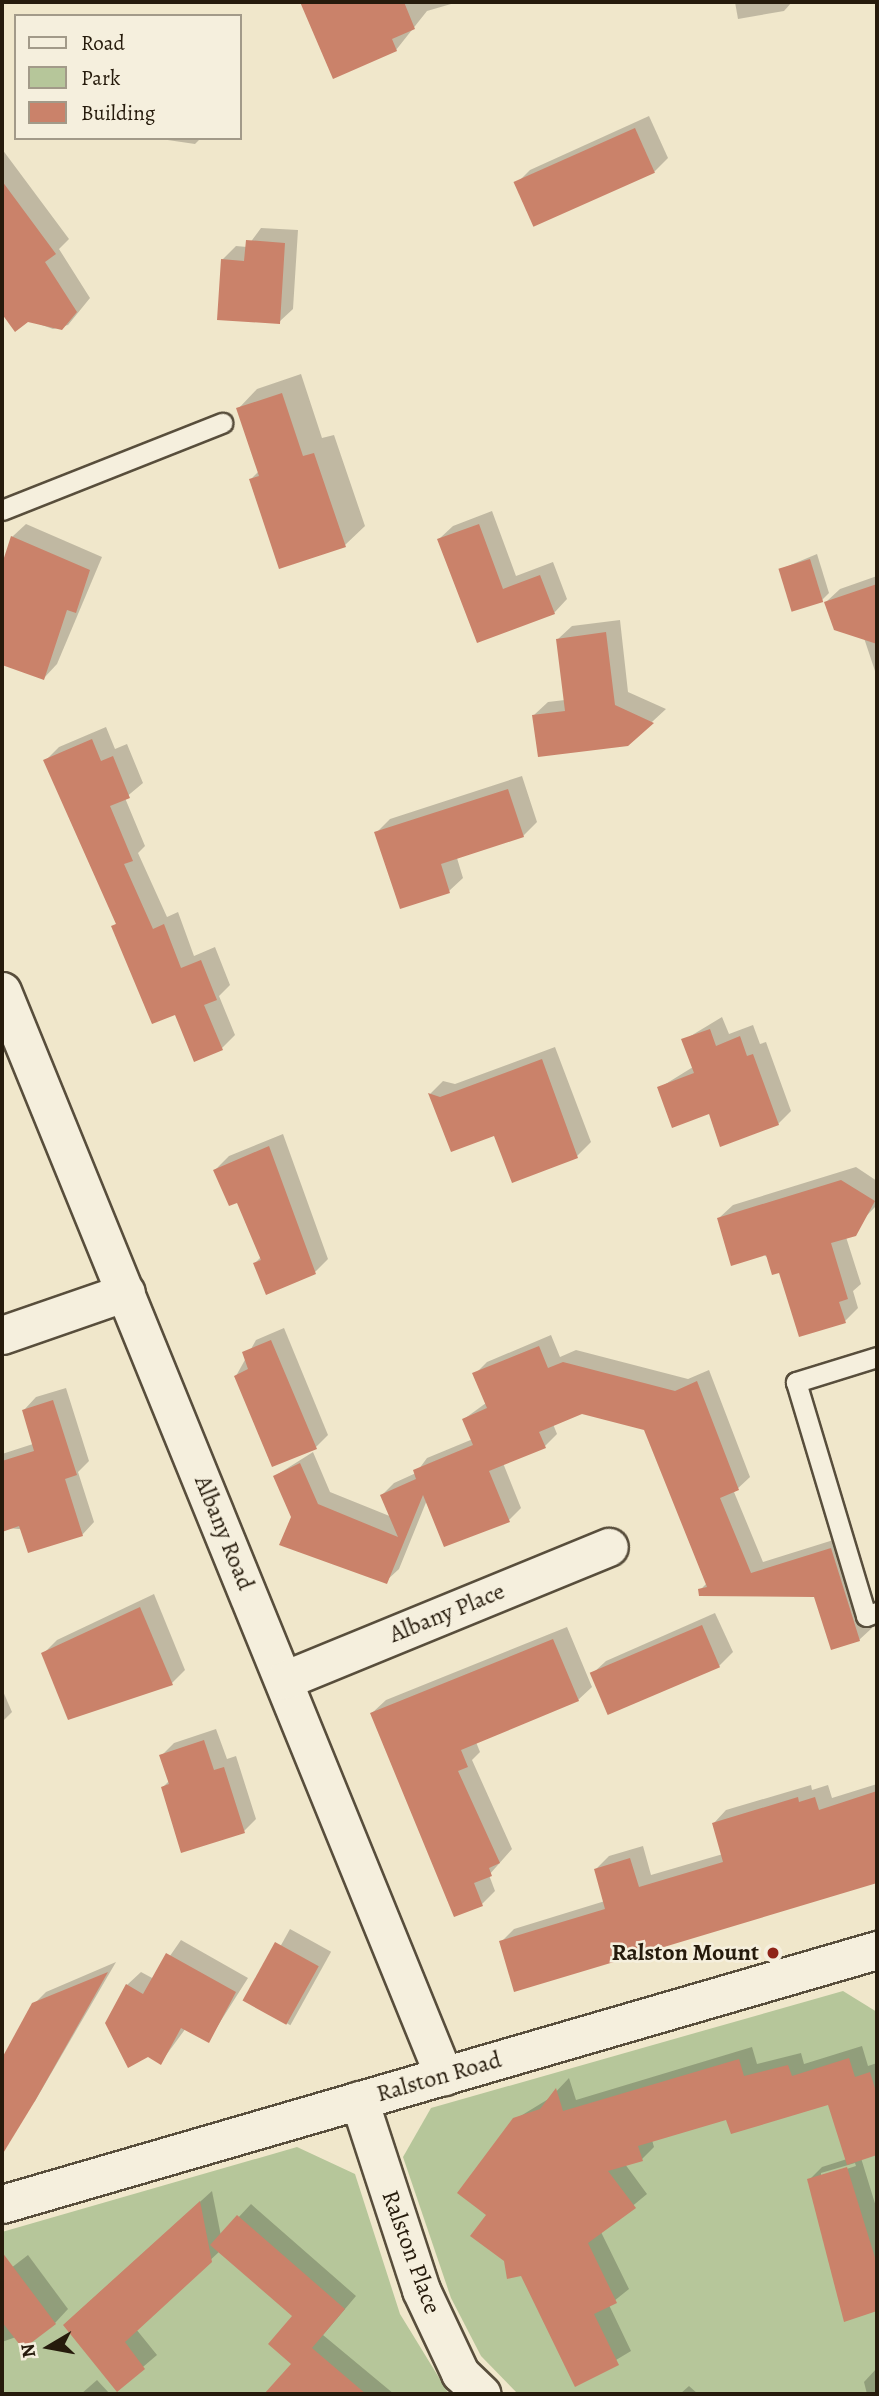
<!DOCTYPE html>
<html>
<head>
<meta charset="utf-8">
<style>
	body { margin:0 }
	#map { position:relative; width:879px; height:2396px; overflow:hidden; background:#f0e7cb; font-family:Alegreya,serif }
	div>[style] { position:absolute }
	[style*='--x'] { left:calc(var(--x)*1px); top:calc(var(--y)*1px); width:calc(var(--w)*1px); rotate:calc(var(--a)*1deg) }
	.green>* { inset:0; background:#b6c69a }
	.shadow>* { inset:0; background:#0003; transform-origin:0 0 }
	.building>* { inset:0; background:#ca826a; transform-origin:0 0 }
	.roads { filter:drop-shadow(2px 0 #584e3c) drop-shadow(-2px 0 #584e3c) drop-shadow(0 2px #584e3c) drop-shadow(0 -2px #584e3c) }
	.lane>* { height:19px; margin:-9.5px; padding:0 9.5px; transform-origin:9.5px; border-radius:9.5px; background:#f5efdd }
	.street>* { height:37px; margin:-18.5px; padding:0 18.5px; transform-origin:18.5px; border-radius:18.5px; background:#f5efdd }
	.dots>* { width:19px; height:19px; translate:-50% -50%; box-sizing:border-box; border:4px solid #f5efdd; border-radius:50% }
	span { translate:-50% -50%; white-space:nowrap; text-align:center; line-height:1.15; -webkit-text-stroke:5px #f5efdd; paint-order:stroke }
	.street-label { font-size:24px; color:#261b0c }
	.poi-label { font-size:24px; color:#261b0c; font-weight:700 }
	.right { translate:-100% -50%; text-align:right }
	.frame { position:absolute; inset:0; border:4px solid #261b0c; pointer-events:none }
	.legend { position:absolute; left:14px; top:14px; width:228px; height:126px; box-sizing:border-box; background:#f5efdd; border:2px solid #a29a89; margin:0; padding:9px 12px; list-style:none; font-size:21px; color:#261b0c }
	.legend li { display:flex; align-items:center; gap:14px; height:35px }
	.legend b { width:35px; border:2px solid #a29a89 }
	.north { position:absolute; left:14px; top:2312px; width:70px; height:70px; -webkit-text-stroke:5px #f5efdd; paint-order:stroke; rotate:260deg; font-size:19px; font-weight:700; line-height:28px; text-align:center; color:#261b0c }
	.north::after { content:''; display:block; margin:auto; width:24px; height:32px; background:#261b0c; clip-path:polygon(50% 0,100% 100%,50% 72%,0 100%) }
</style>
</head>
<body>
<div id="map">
	<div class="green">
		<div style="clip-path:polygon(843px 1991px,877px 2012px,877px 2394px,518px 2394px,481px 2356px,451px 2298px,403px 2157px,431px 2108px)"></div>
		<div style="clip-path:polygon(297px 2147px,355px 2174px,400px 2314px,449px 2394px,2px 2394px,2px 2232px)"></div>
	</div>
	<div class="shadow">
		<div style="clip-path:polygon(302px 2px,458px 2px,427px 11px,396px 50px,334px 76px)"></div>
		<div style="clip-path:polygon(735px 2px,792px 2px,784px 11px,738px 19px)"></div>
		<div style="clip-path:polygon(649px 116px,668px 158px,654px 172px,517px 183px,530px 170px)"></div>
		<div style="clip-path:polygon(154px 138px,201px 138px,195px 144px)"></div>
		<div style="clip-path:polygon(2px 149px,69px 239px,59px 249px,90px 298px,68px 325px,53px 329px,28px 320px,15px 330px,2px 311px)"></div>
		<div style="clip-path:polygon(261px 228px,298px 230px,293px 309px,279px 322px,222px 260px,236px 246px,247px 247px)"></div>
		<div style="clip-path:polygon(301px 374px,322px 438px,334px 435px,365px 526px,345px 545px,251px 479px,259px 471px,238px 409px,257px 389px)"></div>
		<div style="clip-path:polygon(492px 511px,516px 576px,553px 562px,567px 599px,554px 613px,478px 641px,439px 539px,453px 526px)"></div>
		<div style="clip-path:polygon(26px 524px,102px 557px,57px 664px,44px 678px,2px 663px,2px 569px,12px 537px)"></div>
		<div style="clip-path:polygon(817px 554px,829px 593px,822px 600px,781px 569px)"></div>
		<div style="clip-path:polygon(877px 576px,877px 677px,864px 638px,826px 602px,840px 589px)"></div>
		<div style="clip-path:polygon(620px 620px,628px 692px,666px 709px,627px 745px,534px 715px,548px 702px,565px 700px,558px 639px,572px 626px)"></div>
		<div style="clip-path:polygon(106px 727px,115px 749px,127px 744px,143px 783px,125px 798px,145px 846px,138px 853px,167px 917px,178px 912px,194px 956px,215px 947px,230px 985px,219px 996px,235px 1035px,222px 1048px,176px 1012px,113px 927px,118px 922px,45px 761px,59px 747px)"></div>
		<div style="clip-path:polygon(522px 776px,537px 822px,523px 836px,457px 858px,463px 878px,449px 891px,401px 907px,376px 833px,390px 819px)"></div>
		<div style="clip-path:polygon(722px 1017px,729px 1034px,753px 1025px,760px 1044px,766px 1042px,791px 1111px,778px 1124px,710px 1112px,659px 1088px,693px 1067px,684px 1040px)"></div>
		<div style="clip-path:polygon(555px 1047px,591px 1142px,577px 1156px,513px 1181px,495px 1134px,430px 1094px,443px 1081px,455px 1084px)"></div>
		<div style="clip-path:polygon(283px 1134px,328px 1259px,315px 1272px,255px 1263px,261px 1257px,237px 1201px,215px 1170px,229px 1156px)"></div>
		<div style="clip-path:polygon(856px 1167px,877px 1181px,877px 1205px,846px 1237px,861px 1284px,853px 1291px,858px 1308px,845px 1321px,719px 1218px,733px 1205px)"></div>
		<div style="clip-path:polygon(284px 1328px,328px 1435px,316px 1447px,236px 1376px,256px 1340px)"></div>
		<div style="clip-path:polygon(551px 1335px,560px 1357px,576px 1350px,688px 1379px,709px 1370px,750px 1477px,734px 1492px,763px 1562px,843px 1537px,872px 1628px,859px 1640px,815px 1595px,700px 1590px,707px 1583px,646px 1429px,582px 1412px,553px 1424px,557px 1434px,545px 1446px,503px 1463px,521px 1508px,509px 1520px,427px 1500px,399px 1569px,386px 1581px,292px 1517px,275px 1476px,313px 1452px,330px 1492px,392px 1517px,382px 1495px,394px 1483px,416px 1473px,427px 1458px,473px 1439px,464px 1419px,486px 1403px,475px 1374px,487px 1362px)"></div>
		<div style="clip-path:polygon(66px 1388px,89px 1461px,78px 1472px,94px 1522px,82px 1535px,8px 1528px,2px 1454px,33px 1444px,24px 1410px,36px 1397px)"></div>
		<div style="clip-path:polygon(154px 1594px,185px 1670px,172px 1683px,43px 1654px,57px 1640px)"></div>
		<div style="clip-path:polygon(715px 1613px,733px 1652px,719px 1666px,592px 1674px,606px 1661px)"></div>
		<div style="clip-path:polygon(567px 1627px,592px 1687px,578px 1700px,476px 1742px,480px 1752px,472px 1760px,512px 1849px,489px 1875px,495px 1891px,482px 1904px,372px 1713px,386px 1700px)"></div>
		<div style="clip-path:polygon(2px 1689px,12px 1712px,2px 1722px)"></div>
		<div style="clip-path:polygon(216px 1729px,227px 1759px,236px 1756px,256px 1819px,244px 1831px,163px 1787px,170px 1780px,161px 1756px,174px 1743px)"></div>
		<div style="clip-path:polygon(877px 1784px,877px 1881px,515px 1990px,501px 1942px,514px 1929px,605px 1901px,596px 1869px,609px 1856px,643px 1846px,651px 1875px,723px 1854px,714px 1823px,726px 1810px,811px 1785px,812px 1790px,828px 1785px,832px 1798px)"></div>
		<div style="left:290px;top:1929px;width:47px;height:84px;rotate:29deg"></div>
		<div style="clip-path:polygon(181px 1940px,248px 1978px,208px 2041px,186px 2028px,161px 2062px,127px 1985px,141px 1972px,154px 1979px)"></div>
		<div style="clip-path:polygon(116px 1962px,35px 2101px,23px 2113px,2px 2101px,2px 2061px,34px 2004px,46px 1992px)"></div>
		<div style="clip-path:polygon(evenodd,862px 2046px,868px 2066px,877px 2063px,877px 2153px,861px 2158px,877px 2210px,877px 2309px,846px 2319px,809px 2180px,822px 2167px,847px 2159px,829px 2103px,727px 2117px,652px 2140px,654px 2147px,642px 2159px,625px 2164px,647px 2194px,601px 2232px,629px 2289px,609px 2305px,631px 2351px,576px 2384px,522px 2274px,506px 2260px,489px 2215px,514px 2120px,550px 2098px,569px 2078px,576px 2100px,752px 2047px,757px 2064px,801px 2053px,804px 2064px,862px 2046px,855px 2163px,856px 2166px,821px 2177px,821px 2173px,855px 2163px)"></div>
		<div style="clip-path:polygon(212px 2191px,221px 2236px,251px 2204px,356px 2296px,323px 2335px,394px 2394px,266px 2394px,294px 2364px,295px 2316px,220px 2251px,136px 2329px,157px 2355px,117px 2389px,77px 2313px)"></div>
		<div style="clip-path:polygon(28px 2255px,68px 2309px,55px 2323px,2px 2342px,2px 2275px)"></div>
		<div style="clip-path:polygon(877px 2368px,877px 2394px,867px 2394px,864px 2382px)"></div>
		<div style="clip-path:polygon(97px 2380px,110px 2394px,81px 2394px)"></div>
		<div style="clip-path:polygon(689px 2386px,698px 2394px,680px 2394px)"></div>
	</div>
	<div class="building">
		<div style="clip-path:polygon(300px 2px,404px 2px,415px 29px,392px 39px,397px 51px,333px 79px)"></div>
		<div style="left:635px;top:128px;width:49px;height:133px;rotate:66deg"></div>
		<div style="clip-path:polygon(2px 181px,56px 254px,45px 262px,77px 312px,62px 330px,28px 322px,15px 332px,2px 314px)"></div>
		<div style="clip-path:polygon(246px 240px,285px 243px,280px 324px,217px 320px,221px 259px,244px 261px)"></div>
		<div style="clip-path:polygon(282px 393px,303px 456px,314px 453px,346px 547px,279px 569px,249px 479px,259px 476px,236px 408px)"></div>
		<div style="clip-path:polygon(479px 524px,503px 589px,540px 575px,555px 614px,477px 643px,437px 539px)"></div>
		<div style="clip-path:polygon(11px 536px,90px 570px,76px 613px,67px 610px,44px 680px,2px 665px,2px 564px)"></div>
		<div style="left:810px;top:559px;width:45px;height:33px;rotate:73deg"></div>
		<div style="clip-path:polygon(877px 584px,877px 644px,834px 630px,824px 602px)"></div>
		<div style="clip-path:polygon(606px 632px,615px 705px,654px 723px,628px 746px,538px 757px,532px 715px,565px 711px,556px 639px)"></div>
		<div style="clip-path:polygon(92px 739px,101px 761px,113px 756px,130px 798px,110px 806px,133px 861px,124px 864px,153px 929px,164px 924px,181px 968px,201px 960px,217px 1000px,204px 1005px,223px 1050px,194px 1062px,175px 1015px,152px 1024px,111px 926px,116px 924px,43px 760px)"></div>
		<div style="clip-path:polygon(508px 789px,524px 837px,441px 864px,450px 893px,400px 909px,374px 832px)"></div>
		<div style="clip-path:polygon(710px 1029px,716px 1046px,740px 1036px,747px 1056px,753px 1054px,779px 1125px,720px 1147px,709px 1114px,672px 1128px,657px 1087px,694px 1073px,681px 1039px)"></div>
		<div style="clip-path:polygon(542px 1059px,578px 1158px,512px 1183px,494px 1136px,451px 1152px,428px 1093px,440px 1097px)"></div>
		<div style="clip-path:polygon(269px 1146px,316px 1274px,266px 1295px,253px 1263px,261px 1260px,237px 1203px,229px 1206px,213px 1170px)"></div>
		<div style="clip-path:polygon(841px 1180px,875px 1201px,856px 1236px,831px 1243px,848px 1299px,839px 1302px,846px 1323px,799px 1337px,779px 1273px,772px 1275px,766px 1255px,731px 1266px,717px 1218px)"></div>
		<div style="clip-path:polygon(271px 1340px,317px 1449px,272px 1467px,234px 1376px,248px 1369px,242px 1352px)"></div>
		<div style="clip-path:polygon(539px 1346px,548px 1368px,563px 1362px,675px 1391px,697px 1381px,739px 1490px,720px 1498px,751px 1573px,831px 1548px,860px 1641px,831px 1650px,814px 1597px,699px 1596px,698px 1589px,707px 1587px,644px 1430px,582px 1414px,539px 1432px,546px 1448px,489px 1471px,510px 1522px,444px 1547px,423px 1495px,387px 1584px,279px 1545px,291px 1517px,273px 1476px,300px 1463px,318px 1504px,398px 1537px,380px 1495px,416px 1479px,413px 1470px,473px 1445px,462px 1419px,487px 1408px,472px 1373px)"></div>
		<div style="clip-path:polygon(53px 1400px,77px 1475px,65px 1479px,83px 1536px,28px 1553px,19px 1526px,2px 1532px,2px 1461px,34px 1451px,22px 1410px)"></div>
		<div style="clip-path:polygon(140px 1607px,173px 1685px,68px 1720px,41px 1653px)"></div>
		<div style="left:702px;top:1625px;width:46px;height:122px;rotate:67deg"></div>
		<div style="clip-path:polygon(553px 1639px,579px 1701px,461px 1750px,468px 1767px,458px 1771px,500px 1863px,489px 1868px,492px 1876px,474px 1883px,483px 1906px,454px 1917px,370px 1713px)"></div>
		<div style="clip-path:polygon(204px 1740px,214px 1770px,224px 1767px,245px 1833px,181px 1853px,161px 1787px,169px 1784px,159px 1755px)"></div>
		<div style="clip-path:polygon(877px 1791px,877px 1883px,514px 1992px,499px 1941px,605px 1909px,594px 1869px,630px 1858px,639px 1887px,723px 1862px,712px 1823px,798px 1797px,799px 1802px,815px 1797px,819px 1810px)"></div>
		<div style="left:275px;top:1942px;width:50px;height:67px;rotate:29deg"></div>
		<div style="clip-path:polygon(166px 1953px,236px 1992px,209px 2043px,181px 2028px,161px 2065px,148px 2057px,128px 2068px,105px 2023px,126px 1984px,143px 1994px)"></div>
		<div style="clip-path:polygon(108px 1972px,35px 2101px,2px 2155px,2px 2058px,32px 2003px)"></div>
		<div style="clip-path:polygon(849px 2058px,855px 2077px,870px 2072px,877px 2095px,877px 2155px,847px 2165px,828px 2105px,731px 2134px,726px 2120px,638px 2146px,643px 2161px,608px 2171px,636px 2208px,588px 2243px,617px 2303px,594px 2314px,619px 2365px,575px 2387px,521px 2276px,507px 2279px,504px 2261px,470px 2236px,486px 2215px,457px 2193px,513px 2118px,540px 2109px,556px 2088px,563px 2111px,739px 2059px,744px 2076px,788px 2065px,792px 2076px)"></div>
		<div style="clip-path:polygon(847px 2167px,877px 2264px,877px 2311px,844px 2322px,807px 2179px)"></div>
		<div style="clip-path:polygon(200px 2201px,212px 2262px,125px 2342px,145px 2369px,117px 2392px,63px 2325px)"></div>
		<div style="clip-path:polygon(237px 2215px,345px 2309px,312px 2348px,366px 2394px,264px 2394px,291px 2364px,268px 2344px,292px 2316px,210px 2245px)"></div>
		<div style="clip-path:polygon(2px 2252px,56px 2324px,23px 2349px,2px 2322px)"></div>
	</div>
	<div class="roads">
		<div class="lane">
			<div style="--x:2;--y:510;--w:237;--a:-21.6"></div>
			<div style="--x:877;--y:1357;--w:85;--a:162.8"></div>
			<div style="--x:796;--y:1382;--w:244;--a:73.3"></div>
			<div style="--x:866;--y:1616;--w:12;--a:-20"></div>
		</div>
		<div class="street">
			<div style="--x:2;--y:991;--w:1172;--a:67.84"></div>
			<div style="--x:2;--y:1335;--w:131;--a:-19.1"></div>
			<div style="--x:284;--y:1680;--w:351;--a:-22.3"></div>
			<div style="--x:359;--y:2100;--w:200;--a:71.9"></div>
			<div style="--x:421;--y:2290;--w:92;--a:64.8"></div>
			<div style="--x:460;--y:2373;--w:30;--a:44"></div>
			<div style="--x:2;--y:2204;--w:911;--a:-16.19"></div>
		</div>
	</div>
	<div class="dots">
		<div style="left:773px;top:1953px;background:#8f2418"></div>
	</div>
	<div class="street-label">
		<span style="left:224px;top:1533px;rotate:68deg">Albany Road</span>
		<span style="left:447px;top:1613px;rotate:-22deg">Albany Place</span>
		<span style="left:439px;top:2077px;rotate:-16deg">Ralston Road</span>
		<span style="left:411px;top:2252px;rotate:70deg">Ralston Place</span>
	</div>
	<div class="poi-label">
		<span class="right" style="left:759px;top:1953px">Ralston Mount</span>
	</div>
	<div class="frame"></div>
	<ul class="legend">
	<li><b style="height:9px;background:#f5efdd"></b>Road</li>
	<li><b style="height:19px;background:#b6c69a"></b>Park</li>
	<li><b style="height:19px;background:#ca826a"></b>Building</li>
	</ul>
	<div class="north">N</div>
</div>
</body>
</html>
